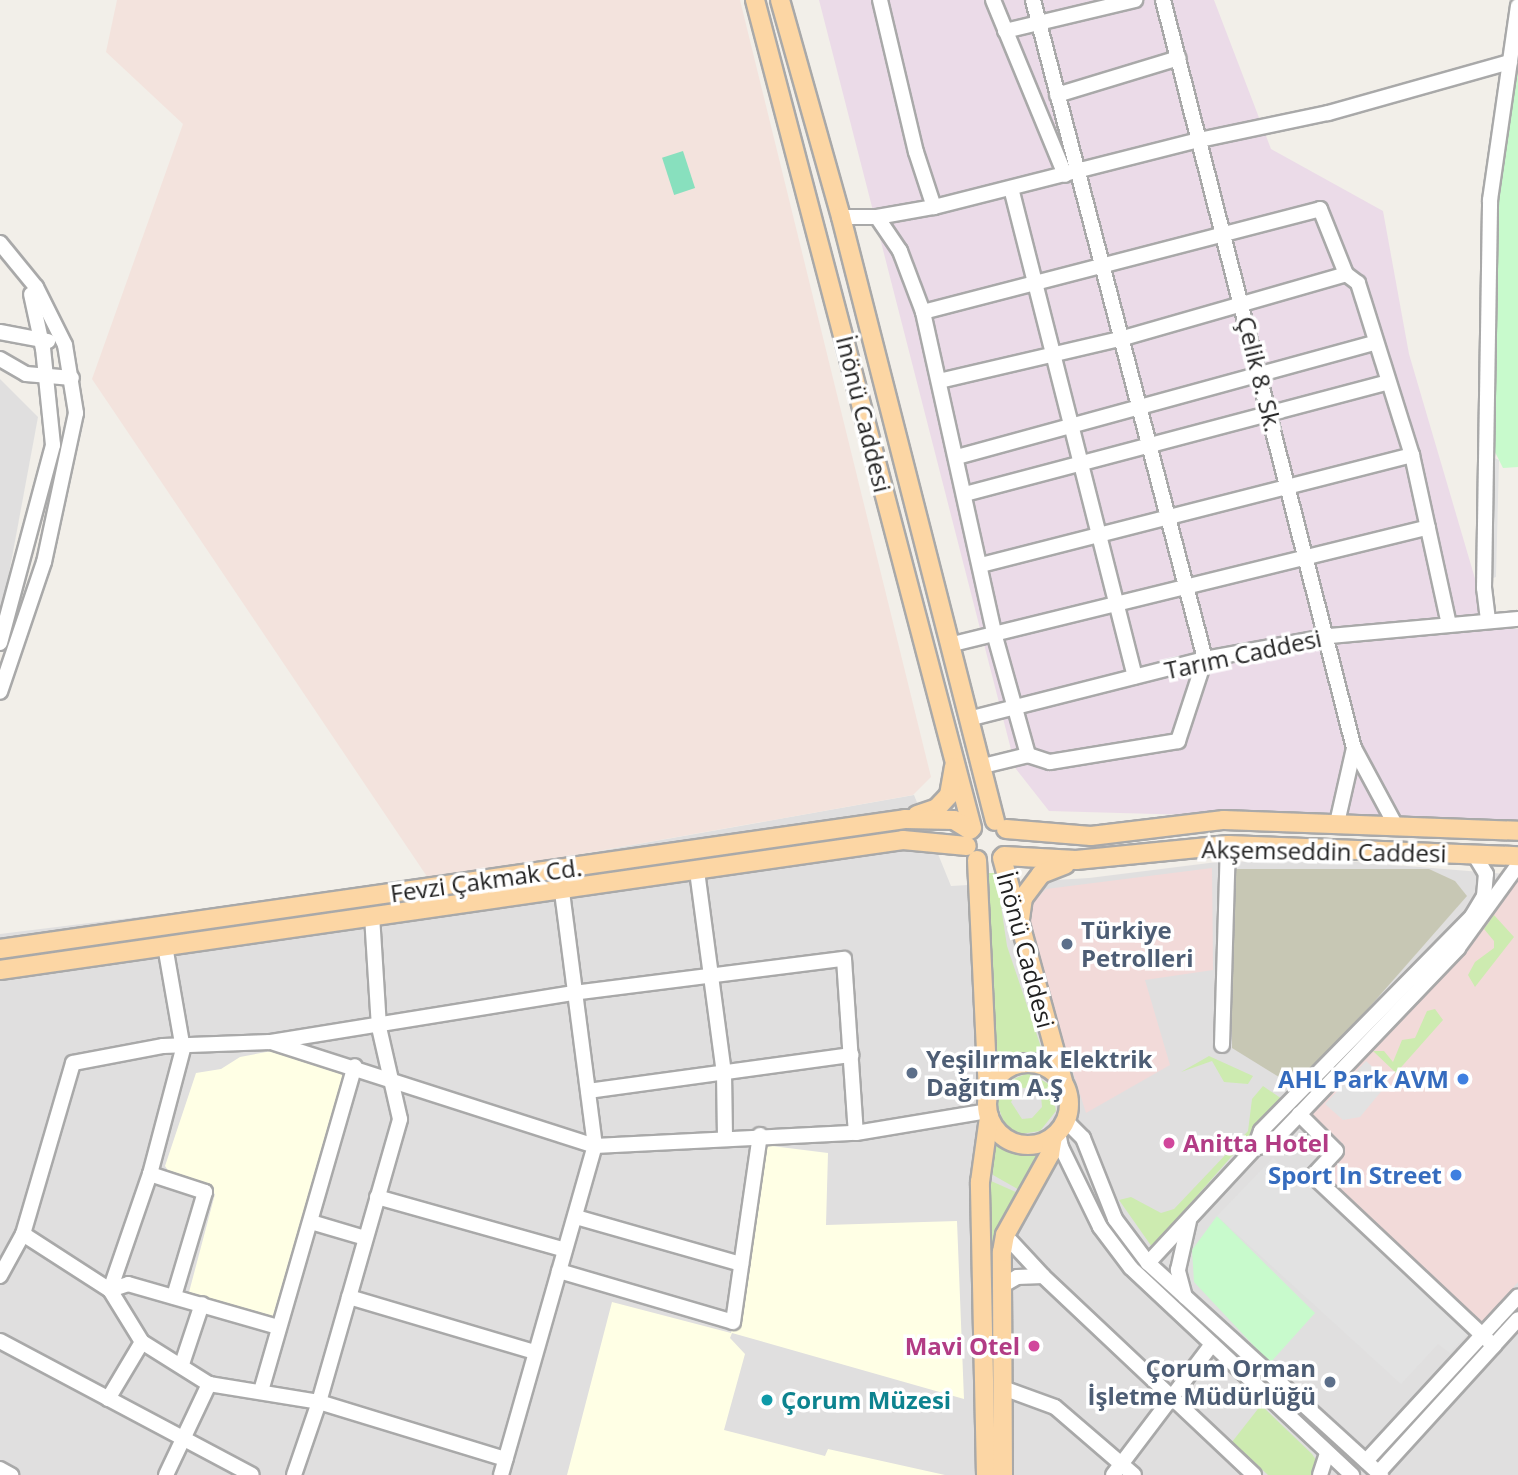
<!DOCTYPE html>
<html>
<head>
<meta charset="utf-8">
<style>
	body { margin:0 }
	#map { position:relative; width:1518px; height:1475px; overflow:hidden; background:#f2efe9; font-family:"Open Sans",sans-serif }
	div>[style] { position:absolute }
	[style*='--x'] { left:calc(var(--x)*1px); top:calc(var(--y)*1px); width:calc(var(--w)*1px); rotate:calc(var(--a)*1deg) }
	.residential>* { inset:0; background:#e0dfdf }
	.commercial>* { inset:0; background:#f2dad9 }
	.industrial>* { inset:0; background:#ebdbe8 }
	.education>* { inset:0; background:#ffffe5 }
	.military>* { inset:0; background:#f3e3dd }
	.construction>* { inset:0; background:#c7c7b4 }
	.grass>* { inset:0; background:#cdebb0 }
	.park>* { inset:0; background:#c8facc }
	.pitch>* { inset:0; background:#88e0be; transform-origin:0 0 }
	.parking>* { inset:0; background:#e2e2e2 }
	.roads { filter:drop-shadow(2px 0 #a9a9a9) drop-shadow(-2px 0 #a9a9a9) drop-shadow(0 2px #a9a9a9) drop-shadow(0 -2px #a9a9a9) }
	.minor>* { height:14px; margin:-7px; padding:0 7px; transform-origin:7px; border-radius:7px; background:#fff }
	.major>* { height:18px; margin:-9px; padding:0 9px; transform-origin:9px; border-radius:9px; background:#fcd6a4 }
	.major>.ring { margin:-9px; padding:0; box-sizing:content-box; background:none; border:18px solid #fcd6a4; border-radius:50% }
	.dots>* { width:19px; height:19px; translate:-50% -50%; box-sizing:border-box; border:4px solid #fff; border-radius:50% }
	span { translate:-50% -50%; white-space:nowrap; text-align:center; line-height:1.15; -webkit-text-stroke:7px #fff; paint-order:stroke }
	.street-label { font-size:24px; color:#222 }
	.service-label { font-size:24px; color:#4e5e75; font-weight:700 }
	.left { translate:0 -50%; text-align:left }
	.right { translate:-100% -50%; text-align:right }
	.shop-label { font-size:24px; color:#366cbe; font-weight:700 }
	.hotel-label { font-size:24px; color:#b23c85; font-weight:700 }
	.culture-label { font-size:24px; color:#0d838f; font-weight:700 }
</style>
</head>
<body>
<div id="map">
	<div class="residential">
		<div style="clip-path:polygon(0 379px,38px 417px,0 622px)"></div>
		<div style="clip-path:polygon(914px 795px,951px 886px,1089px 878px,1217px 862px,1333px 860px,1518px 875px,1518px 1475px,0 1475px,0 934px,430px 881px)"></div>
	</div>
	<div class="commercial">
		<div style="clip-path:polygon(1212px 868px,1213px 970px,1145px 980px,1170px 1065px,1086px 1113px,1027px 926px,1034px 901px,1046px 889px)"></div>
		<div style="clip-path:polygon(1518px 874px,1518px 1282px,1482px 1324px,1320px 1176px,1345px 1146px,1311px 1113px,1496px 912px)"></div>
	</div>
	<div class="industrial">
		<div style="clip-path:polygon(819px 0,1214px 0,1271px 149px,1383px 211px,1409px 354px,1481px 599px,1485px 629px,1518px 629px,1518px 824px,1049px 811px,1016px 769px)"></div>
	</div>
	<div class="education">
		<div style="clip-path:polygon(277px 1050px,345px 1074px,275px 1323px,188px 1296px,215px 1194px,171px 1175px,165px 1166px,196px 1073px,221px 1069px,240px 1057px)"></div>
		<div style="clip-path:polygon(764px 1145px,828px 1153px,826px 1225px,957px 1221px,964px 1399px,732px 1333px,730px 1338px,745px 1354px,724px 1430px,825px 1456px,828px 1449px,945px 1475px,567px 1475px,612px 1302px,731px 1333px)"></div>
	</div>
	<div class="military">
		<div style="clip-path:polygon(117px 0,740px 0,931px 777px,913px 795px,430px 881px,92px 379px,183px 124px,106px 52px)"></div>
	</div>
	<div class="construction">
		<div style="clip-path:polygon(1232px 869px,1429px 869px,1455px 881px,1467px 896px,1302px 1084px,1292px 1085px,1232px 1048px)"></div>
	</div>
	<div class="grass">
		<div style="clip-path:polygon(988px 873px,996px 873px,1007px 946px,1046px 1062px,1009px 1061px,993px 1069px)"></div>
		<div style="clip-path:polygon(1494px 915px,1514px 937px,1475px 987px,1468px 975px,1475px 962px,1494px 948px,1494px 941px,1484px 929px)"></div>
		<div style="clip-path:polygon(1435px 1009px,1443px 1020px,1396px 1073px,1373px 1051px,1384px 1051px,1393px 1062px,1402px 1040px,1415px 1038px,1427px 1011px)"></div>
		<div style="clip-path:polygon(1209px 1056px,1253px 1076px,1248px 1084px,1224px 1082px,1212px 1061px,1181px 1072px)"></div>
		<div style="clip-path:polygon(evenodd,1028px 1073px,1051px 1085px,1056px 1111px,1040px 1131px,1021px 1134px,1005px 1126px,996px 1100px,1004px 1083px,1028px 1073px,1029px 1087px,1041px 1096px,1042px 1107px,1032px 1118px,1022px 1119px,1011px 1102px,1019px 1089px,1029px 1087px)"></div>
		<div style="clip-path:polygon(1263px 1086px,1282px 1099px,1152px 1247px,1119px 1200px,1131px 1197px,1161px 1213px,1174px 1209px,1248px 1131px,1252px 1099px)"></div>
		<div style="clip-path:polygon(994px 1138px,1042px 1154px,1021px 1191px,993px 1175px)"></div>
		<div style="clip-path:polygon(991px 1181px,1020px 1194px,991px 1252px,987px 1251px,985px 1192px)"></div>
		<div style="clip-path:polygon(1261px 1405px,1312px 1454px,1316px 1460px,1312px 1475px,1268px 1475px,1232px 1442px)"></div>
	</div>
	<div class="park">
		<div style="clip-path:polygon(1518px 40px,1518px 467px,1503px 468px,1493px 448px,1495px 187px)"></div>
		<div style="clip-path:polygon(1217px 1216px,1315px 1313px,1270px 1363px,1194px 1282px,1192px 1250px)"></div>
	</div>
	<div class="pitch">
		<div style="left:683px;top:151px;width:39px;height:22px;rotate:72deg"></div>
	</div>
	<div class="parking">
		<div style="clip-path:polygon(1490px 456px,1499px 460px,1496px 577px,1490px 579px)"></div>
		<div style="clip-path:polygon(1366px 1061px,1389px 1082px,1360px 1117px,1343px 1120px,1325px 1104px)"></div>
		<div style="clip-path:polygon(1273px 1158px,1296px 1180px,1306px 1177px,1471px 1330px,1450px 1353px,1438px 1344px,1401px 1384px,1217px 1216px)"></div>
	</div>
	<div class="roads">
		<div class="minor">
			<div style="--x:880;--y:0;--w:156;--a:76.7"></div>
			<div style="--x:916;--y:152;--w:58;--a:71.9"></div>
			<div style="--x:993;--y:0;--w:189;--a:67.6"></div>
			<div style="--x:1163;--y:0;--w:772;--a:75.68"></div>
			<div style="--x:1354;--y:748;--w:86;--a:61.7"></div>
			<div style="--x:1005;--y:31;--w:134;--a:-13.4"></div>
			<div style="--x:1057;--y:95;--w:127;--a:-16.9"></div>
			<div style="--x:1011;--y:188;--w:504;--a:75.77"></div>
			<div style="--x:841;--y:217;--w:36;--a:0"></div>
			<div style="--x:877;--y:217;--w:58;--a:-10"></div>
			<div style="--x:934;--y:207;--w:269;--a:-14.2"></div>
			<div style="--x:1195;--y:141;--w:136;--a:-11.9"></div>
			<div style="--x:1328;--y:113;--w:189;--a:-15.7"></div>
			<div style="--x:877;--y:217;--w:41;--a:55.9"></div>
			<div style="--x:900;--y:251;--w:65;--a:69.3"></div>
			<div style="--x:923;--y:312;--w:329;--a:77.5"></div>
			<div style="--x:994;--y:633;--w:127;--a:74.4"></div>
			<div style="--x:1028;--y:755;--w:23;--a:18"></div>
			<div style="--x:1050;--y:762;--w:130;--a:-9.3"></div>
			<div style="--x:1178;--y:741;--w:86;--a:-71.8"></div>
			<div style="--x:1205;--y:659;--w:681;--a:-104.63"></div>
			<div style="--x:0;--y:243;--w:57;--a:50.7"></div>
			<div style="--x:36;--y:287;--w:65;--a:63.4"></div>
			<div style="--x:65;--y:345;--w:69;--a:80.8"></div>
			<div style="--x:76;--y:413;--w:152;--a:102.1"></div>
			<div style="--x:44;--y:562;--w:137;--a:108.7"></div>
			<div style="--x:923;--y:312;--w:410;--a:-14.5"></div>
			<div style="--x:1320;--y:209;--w:70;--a:68.2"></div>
			<div style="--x:1346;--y:274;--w:15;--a:37"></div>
			<div style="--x:1358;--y:283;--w:180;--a:72.6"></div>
			<div style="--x:1412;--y:455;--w:173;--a:77.7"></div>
			<div style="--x:0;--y:332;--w:49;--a:10.6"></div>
			<div style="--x:0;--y:359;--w:30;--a:30"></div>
			<div style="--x:26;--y:374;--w:46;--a:5"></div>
			<div style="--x:939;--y:381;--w:186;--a:-13.1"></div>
			<div style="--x:1120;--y:339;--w:235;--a:-16"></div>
			<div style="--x:957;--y:457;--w:434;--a:-15.3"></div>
			<div style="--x:965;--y:494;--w:438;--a:-14.8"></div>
			<div style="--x:981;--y:565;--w:445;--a:-14.3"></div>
			<div style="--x:1488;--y:620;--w:32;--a:-97"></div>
			<div style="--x:1484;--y:588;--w:388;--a:-89.1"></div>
			<div style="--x:1490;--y:200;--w:196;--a:-81.8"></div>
			<div style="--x:0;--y:643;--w:205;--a:-75"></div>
			<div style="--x:53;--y:445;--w:97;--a:-95.9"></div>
			<div style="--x:43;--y:349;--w:56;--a:-102.3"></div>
			<div style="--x:953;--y:644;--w:489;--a:-13.8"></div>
			<div style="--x:972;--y:718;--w:240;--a:-14.2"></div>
			<div style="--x:1205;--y:659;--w:127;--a:-10.4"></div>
			<div style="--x:1330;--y:636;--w:189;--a:-5.2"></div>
			<div style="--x:983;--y:766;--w:46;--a:-13.7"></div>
			<div style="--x:1337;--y:823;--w:77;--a:-77.2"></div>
			<div style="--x:697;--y:871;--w:204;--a:82.4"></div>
			<div style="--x:724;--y:1073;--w:65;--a:89.1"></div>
			<div style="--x:274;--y:1043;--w:337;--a:17.8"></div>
			<div style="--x:595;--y:1146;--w:261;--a:-2.9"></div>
			<div style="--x:856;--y:1133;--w:133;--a:-9.5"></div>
			<div style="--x:1222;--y:1045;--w:200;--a:-88.3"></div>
			<div style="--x:588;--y:1091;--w:266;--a:-7.8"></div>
			<div style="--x:1299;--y:1114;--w:52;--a:45"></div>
			<div style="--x:1336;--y:1151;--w:34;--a:133"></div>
			<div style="--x:1313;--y:1176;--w:248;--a:43.2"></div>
			<div style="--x:1066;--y:1121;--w:24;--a:45"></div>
			<div style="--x:1083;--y:1138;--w:87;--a:68.4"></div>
			<div style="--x:1115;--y:1219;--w:55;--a:53.1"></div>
			<div style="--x:1148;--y:1263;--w:315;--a:42.3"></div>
			<div style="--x:1058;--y:1132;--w:15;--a:79"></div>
			<div style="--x:1061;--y:1147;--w:89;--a:64"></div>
			<div style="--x:1100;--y:1227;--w:51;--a:52.9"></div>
			<div style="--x:1131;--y:1268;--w:303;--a:43.1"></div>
			<div style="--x:1255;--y:1148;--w:16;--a:-14"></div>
			<div style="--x:1271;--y:1144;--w:271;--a:-46.3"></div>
			<div style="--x:1458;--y:948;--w:102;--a:-54.1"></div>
			<div style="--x:150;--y:1174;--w:58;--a:18.1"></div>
			<div style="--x:205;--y:1192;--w:109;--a:106.6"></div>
			<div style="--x:377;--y:1197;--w:195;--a:15.7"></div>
			<div style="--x:576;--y:1217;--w:172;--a:15.9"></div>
			<div style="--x:311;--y:1222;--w:56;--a:16.5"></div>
			<div style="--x:23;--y:1234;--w:103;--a:32.8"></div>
			<div style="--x:110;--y:1290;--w:61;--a:58.4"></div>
			<div style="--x:142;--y:1342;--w:79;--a:32.1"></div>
			<div style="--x:209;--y:1384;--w:111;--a:9.3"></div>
			<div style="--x:319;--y:1402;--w:195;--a:17"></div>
			<div style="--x:1005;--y:1235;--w:56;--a:47.2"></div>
			<div style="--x:1043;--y:1276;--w:290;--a:43.3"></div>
			<div style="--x:1148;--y:1263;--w:157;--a:-47.1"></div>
			<div style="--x:1255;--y:1148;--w:18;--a:-71"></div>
			<div style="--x:1261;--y:1131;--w:301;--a:-45.5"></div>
			<div style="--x:1472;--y:916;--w:23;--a:-59"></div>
			<div style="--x:1484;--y:896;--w:22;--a:-85"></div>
			<div style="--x:1486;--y:874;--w:23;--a:-121"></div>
			<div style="--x:559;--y:1271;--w:181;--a:16.3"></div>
			<div style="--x:733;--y:1322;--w:189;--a:-81.8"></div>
			<div style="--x:0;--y:1276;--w:48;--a:-61.3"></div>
			<div style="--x:23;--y:1234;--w:178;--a:-73.7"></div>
			<div style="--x:73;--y:1063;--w:92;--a:-10.7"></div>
			<div style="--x:163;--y:1046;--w:107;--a:-2.1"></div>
			<div style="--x:270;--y:1042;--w:307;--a:-9.2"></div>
			<div style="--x:573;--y:993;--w:273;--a:-7.2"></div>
			<div style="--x:844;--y:959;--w:174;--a:86.1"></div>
			<div style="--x:1000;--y:1287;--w:20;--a:-30"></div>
			<div style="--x:1017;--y:1277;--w:26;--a:-2"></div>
			<div style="--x:110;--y:1290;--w:123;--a:-71"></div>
			<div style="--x:150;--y:1174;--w:129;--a:-75.2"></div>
			<div style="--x:183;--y:1049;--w:105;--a:-99.9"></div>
			<div style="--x:110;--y:1290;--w:19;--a:-18"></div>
			<div style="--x:128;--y:1284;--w:156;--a:16"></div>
			<div style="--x:349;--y:1297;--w:194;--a:16.5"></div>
			<div style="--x:1185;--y:1297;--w:28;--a:-105"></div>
			<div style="--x:1178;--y:1270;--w:50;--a:-77.3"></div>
			<div style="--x:0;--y:1341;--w:285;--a:28"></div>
			<div style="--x:182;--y:1364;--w:63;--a:-71.6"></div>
			<div style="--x:1003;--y:1388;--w:55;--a:20.1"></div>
			<div style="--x:1055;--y:1407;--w:104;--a:40.7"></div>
			<div style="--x:261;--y:1391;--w:338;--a:-73.9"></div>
			<div style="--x:108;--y:1399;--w:66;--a:-59.2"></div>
			<div style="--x:1366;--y:1461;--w:224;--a:-47.3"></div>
			<div style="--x:0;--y:1469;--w:13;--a:29"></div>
			<div style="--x:1378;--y:1473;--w:208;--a:-47.7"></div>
			<div style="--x:166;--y:1475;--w:101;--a:-64.7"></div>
			<div style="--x:294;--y:1475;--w:77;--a:-71.1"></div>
			<div style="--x:319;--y:1402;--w:294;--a:-74"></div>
			<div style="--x:400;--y:1119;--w:94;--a:-102.9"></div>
			<div style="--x:379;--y:1027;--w:110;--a:-93.6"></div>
			<div style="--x:501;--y:1475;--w:342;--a:-74.1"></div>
			<div style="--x:595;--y:1146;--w:257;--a:-97.4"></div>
			<div style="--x:1113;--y:1475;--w:164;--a:-52.9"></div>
			<div style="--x:1320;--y:1475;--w:23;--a:-72"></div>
		</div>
		<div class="major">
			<div style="--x:755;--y:0;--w:856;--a:75.31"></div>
			<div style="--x:780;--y:0;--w:225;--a:74.3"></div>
			<div style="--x:841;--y:217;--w:623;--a:75.7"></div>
			<div style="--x:917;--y:815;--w:21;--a:-19"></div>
			<div style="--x:937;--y:808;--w:18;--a:-47"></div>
			<div style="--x:949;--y:795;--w:28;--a:-80"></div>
			<div style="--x:1006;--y:829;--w:85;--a:4.7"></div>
			<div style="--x:1091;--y:836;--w:134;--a:-6.9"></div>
			<div style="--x:1224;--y:820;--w:294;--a:2.1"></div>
			<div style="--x:1004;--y:856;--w:72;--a:3.2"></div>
			<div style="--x:1076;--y:860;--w:153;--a:-5.6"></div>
			<div style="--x:1228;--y:845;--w:290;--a:2.2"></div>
			<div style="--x:1002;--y:858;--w:231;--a:74.7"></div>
			<div style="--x:977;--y:860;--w:233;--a:87.3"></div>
			<div style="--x:1020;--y:919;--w:21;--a:-82"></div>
			<div style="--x:1023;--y:898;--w:30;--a:-53"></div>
			<div style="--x:1041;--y:874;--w:26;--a:-21"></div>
			<div style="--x:0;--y:949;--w:914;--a:-8.17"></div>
			<div style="--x:905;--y:819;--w:49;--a:1.2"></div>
			<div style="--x:954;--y:820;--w:19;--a:32"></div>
			<div style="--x:0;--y:970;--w:912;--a:-8.19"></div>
			<div style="--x:903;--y:840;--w:64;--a:5.4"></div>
			<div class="ring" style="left:987px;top:1063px;width:64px;height:64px"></div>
			<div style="--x:986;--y:1475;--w:293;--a:-91.2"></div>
			<div style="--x:980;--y:1182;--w:66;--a:-82.1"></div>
			<div style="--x:1003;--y:1475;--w:223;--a:-90.3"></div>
			<div style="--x:1002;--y:1252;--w:17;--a:-80"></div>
			<div style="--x:1005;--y:1235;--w:93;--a:-60.9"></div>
			<div style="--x:1050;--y:1154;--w:17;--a:-80"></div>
		</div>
	</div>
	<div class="dots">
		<div style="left:1067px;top:944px;background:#5c6f8a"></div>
		<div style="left:912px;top:1073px;background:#5c6f8a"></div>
		<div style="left:1463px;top:1079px;background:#3f7fe0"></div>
		<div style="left:1169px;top:1143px;background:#d1479c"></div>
		<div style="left:1456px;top:1175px;background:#3f7fe0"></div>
		<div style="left:1034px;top:1346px;background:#d1479c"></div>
		<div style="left:1330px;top:1382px;background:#5c6f8a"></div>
		<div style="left:767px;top:1400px;background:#0f9aa8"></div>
	</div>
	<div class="street-label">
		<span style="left:1260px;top:374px;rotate:76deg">Çelik 8. Sk.</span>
		<span style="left:864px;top:414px;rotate:76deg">İnönü Caddesi</span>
		<span style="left:1243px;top:654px;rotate:-12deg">Tarım Caddesi</span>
		<span style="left:1324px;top:851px;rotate:1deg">Akşemseddin Caddesi</span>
		<span style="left:486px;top:880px;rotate:-8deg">Fevzi Çakmak Cd.</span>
		<span style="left:1026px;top:950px;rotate:75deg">İnönü Caddesi</span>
	</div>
	<div class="service-label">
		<span class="left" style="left:1081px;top:944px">Türkiye<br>Petrolleri</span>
		<span class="left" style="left:926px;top:1073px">Yeşilırmak Elektrik<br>Dağıtım A.Ş</span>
		<span class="right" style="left:1316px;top:1382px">Çorum Orman<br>İşletme Müdürlüğü</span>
	</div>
	<div class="shop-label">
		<span class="right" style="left:1449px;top:1079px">AHL Park AVM</span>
		<span class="right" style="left:1442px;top:1175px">Sport In Street</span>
	</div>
	<div class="hotel-label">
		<span class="left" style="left:1183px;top:1143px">Anitta Hotel</span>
		<span class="right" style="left:1020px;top:1346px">Mavi Otel</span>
	</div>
	<div class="culture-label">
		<span class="left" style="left:781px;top:1400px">Çorum Müzesi</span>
	</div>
</div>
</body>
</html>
